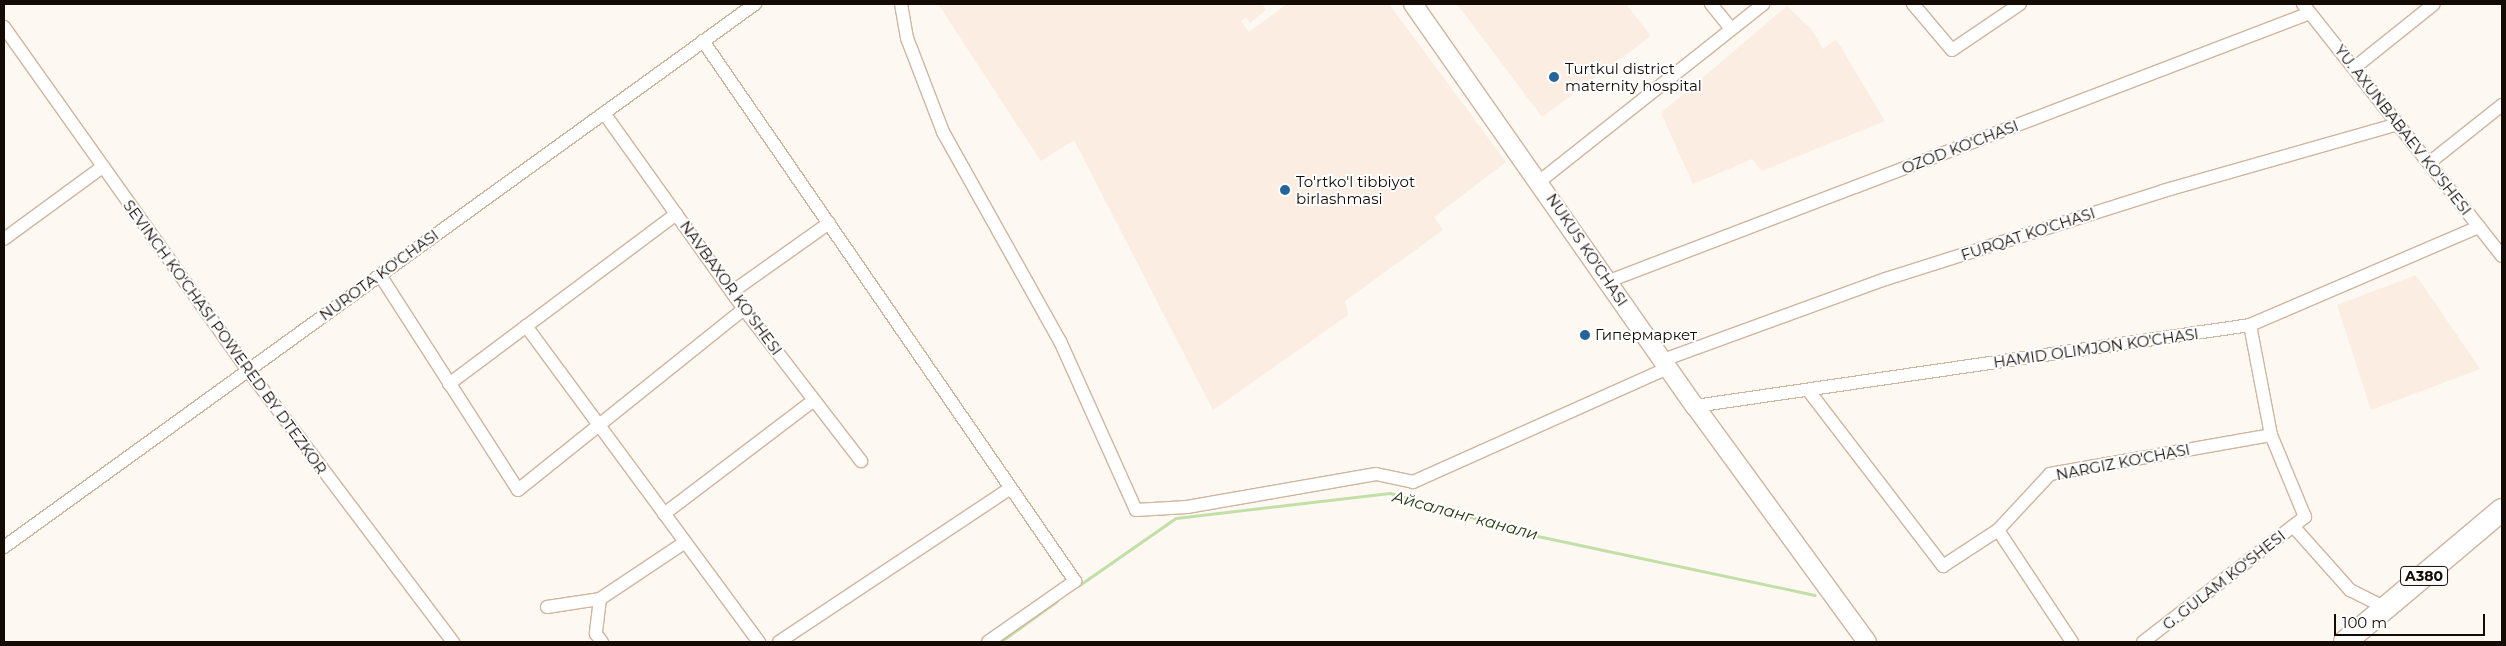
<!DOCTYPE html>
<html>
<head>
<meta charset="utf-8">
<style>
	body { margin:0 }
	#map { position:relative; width:2506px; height:646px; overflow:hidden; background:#fef8f3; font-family:Montserrat,sans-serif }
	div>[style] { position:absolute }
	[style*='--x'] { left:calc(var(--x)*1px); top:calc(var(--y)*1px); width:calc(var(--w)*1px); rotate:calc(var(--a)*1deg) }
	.built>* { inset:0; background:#fbede2 }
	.stream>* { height:3px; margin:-1.5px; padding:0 1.5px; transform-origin:1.5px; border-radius:1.5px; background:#c2dfa8 }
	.roads { filter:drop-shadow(1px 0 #d0b59f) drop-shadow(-1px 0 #d0b59f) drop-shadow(0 1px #d0b59f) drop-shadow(0 -1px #d0b59f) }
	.street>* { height:12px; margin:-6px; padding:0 6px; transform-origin:6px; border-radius:6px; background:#fff }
	.secondary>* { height:18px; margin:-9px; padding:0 9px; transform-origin:9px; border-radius:9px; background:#fff }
	.highway>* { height:22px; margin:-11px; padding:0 11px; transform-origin:11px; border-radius:11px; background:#fff }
	.dots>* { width:14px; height:14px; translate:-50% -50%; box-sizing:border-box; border:2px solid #fff; border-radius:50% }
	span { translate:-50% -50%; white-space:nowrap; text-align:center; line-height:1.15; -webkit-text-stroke:4px #fff; paint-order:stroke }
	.shield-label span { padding:1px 4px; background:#fff; border:1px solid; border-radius:4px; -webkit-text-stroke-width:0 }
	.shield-label { font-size:14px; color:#140b05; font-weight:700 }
	.poi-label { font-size:15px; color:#140b05 }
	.left { translate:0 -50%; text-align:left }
	.street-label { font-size:15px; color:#140b05 }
	.water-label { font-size:16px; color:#24360f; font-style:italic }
	.frame { position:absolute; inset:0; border:5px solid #140b05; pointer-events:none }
	.scale { position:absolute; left:2334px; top:614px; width:151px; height:22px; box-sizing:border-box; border:2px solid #140b05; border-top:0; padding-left:6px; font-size:15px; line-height:18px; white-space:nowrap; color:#140b05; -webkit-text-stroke:4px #fff; paint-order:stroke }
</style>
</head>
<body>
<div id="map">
	<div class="built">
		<div style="clip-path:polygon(938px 4px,1262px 4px,1266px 10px,1250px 23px,1246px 17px,1241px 21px,1249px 32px,1287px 4px,1389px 4px,1506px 162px,1434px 217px,1443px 230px,1345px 301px,1348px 315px,1213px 410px,1074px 140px,1041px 161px)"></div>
		<div style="clip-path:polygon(1457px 4px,1626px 4px,1651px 36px,1542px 117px)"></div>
		<div style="clip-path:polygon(1787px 6px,1811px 29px,1823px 49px,1836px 39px,1885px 121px,1762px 171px,1752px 159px,1693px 184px,1661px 113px)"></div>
		<div style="clip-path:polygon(2416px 275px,2480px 369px,2371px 410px,2337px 305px)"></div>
	</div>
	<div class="stream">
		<div style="--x:1078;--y:586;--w:119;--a:-34.8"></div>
		<div style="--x:1176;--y:518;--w:215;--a:-6.7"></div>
		<div style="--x:1390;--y:493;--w:144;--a:16.5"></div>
		<div style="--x:1528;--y:534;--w:293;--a:12"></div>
		<div style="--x:1000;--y:642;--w:70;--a:-35.7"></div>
	</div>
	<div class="roads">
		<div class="street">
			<div style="--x:901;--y:4;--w:35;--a:80"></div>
			<div style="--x:907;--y:38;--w:101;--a:69"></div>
			<div style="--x:943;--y:132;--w:240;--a:60.8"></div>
			<div style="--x:1060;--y:341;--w:185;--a:65.8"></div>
			<div style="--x:1136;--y:510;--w:51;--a:-3.4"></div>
			<div style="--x:1187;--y:507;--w:192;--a:-9.9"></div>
			<div style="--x:1376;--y:474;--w:38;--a:12"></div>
			<div style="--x:1413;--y:482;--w:279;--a:-24.1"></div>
			<div style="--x:1711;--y:4;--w:32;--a:51"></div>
			<div style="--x:1913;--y:4;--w:60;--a:49.7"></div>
			<div style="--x:1952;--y:50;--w:82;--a:-34.1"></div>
			<div style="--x:2303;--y:4;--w:321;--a:51.7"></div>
			<div style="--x:4;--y:27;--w:421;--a:54.6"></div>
			<div style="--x:248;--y:370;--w:341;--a:53"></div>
			<div style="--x:703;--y:41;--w:656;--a:55.44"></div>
			<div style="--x:1075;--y:581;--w:106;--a:145"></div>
			<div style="--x:2354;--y:68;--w:102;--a:-38.7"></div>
			<div style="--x:604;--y:113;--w:241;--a:54.5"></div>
			<div style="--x:744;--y:309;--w:192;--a:52.4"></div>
			<div style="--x:2429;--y:163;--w:93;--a:-38.5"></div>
			<div style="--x:1540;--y:181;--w:285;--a:-38.4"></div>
			<div style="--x:4;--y:239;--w:120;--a:-36.2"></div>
			<div style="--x:380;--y:275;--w:255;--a:57.3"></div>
			<div style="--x:518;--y:490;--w:290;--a:-38.7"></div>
			<div style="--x:1609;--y:281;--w:750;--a:-20.92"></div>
			<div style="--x:732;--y:292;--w:119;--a:-35.4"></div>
			<div style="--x:526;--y:326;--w:393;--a:53.6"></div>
			<div style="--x:1663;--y:360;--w:237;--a:-20"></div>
			<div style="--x:1886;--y:279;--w:291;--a:-17.6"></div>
			<div style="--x:2163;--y:191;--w:244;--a:-15.9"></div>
			<div style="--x:449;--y:384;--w:284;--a:-36.8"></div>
			<div style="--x:1808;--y:390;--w:222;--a:52.5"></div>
			<div style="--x:1943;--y:566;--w:66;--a:-33.2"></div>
			<div style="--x:1998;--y:530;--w:134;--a:56.5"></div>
			<div style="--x:1695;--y:406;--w:561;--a:-8.3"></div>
			<div style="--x:2250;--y:325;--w:249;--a:-23.2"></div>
			<div style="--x:664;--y:514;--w:188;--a:-37.2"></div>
			<div style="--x:2293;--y:526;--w:86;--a:48.3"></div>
			<div style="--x:2350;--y:590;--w:40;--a:26.6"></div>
			<div style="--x:1998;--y:530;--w:76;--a:-47.1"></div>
			<div style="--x:2050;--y:474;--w:224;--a:-10"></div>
			<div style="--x:4;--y:547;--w:927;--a:-35.87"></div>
			<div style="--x:600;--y:599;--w:35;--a:97"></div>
			<div style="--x:596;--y:634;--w:10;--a:53"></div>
			<div style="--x:547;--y:607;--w:54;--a:-8.6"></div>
			<div style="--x:600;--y:599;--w:102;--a:-33.8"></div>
			<div style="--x:779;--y:642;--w:278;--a:-33.6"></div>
			<div style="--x:2143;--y:642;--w:205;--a:-37.7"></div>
			<div style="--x:2305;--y:517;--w:89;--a:-112.5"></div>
			<div style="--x:2271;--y:435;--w:112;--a:-100.8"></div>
		</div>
		<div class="secondary">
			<div style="--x:1413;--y:4;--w:491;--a:55"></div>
			<div style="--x:1695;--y:406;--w:292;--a:53.9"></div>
		</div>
		<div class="highway">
			<div style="--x:2345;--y:642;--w:205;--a:-40.1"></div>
		</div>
	</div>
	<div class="dots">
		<div style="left:1554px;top:77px;background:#25649a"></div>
		<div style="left:1285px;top:190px;background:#25649a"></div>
		<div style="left:1585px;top:335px;background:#25649a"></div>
	</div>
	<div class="shield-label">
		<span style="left:2424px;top:576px">A380</span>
	</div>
	<div class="poi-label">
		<span class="left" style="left:1565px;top:77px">Turtkul district<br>maternity hospital</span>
		<span class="left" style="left:1296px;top:190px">To'rtko'l tibbiyot<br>birlashmasi</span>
		<span class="left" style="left:1595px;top:335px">Гипермаркет</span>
	</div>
	<div class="street-label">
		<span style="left:2403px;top:130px;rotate:52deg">YU. AXUNBABAEV KO'SHESI</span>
		<span style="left:1960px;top:147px;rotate:-21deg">OZOD KO'CHASI</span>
		<span style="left:2028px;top:234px;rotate:-18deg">FURQAT KO'CHASI</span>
		<span style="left:1587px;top:250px;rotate:56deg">NUKUS KO'CHASI</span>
		<span style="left:379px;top:275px;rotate:-36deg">NUROTA KO'CHASI</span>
		<span style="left:731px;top:288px;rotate:54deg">NAVBAXOR KO'SHESI</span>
		<span style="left:225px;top:337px;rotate:54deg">SEVINCH KO'CHASI POWERED BY DTEZKOR</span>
		<span style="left:2096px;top:348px;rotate:-8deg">HAMID OLIMJON KO'CHASI</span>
		<span style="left:2123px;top:462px;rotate:-11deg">NARGIZ KO'CHASI</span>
		<span style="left:2224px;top:580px;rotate:-38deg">G. GULAM KO'SHESI</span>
	</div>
	<div class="water-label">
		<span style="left:1465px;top:516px;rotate:15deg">Айсаланг канали</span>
	</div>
	<div class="frame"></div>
	<div class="scale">100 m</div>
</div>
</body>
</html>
